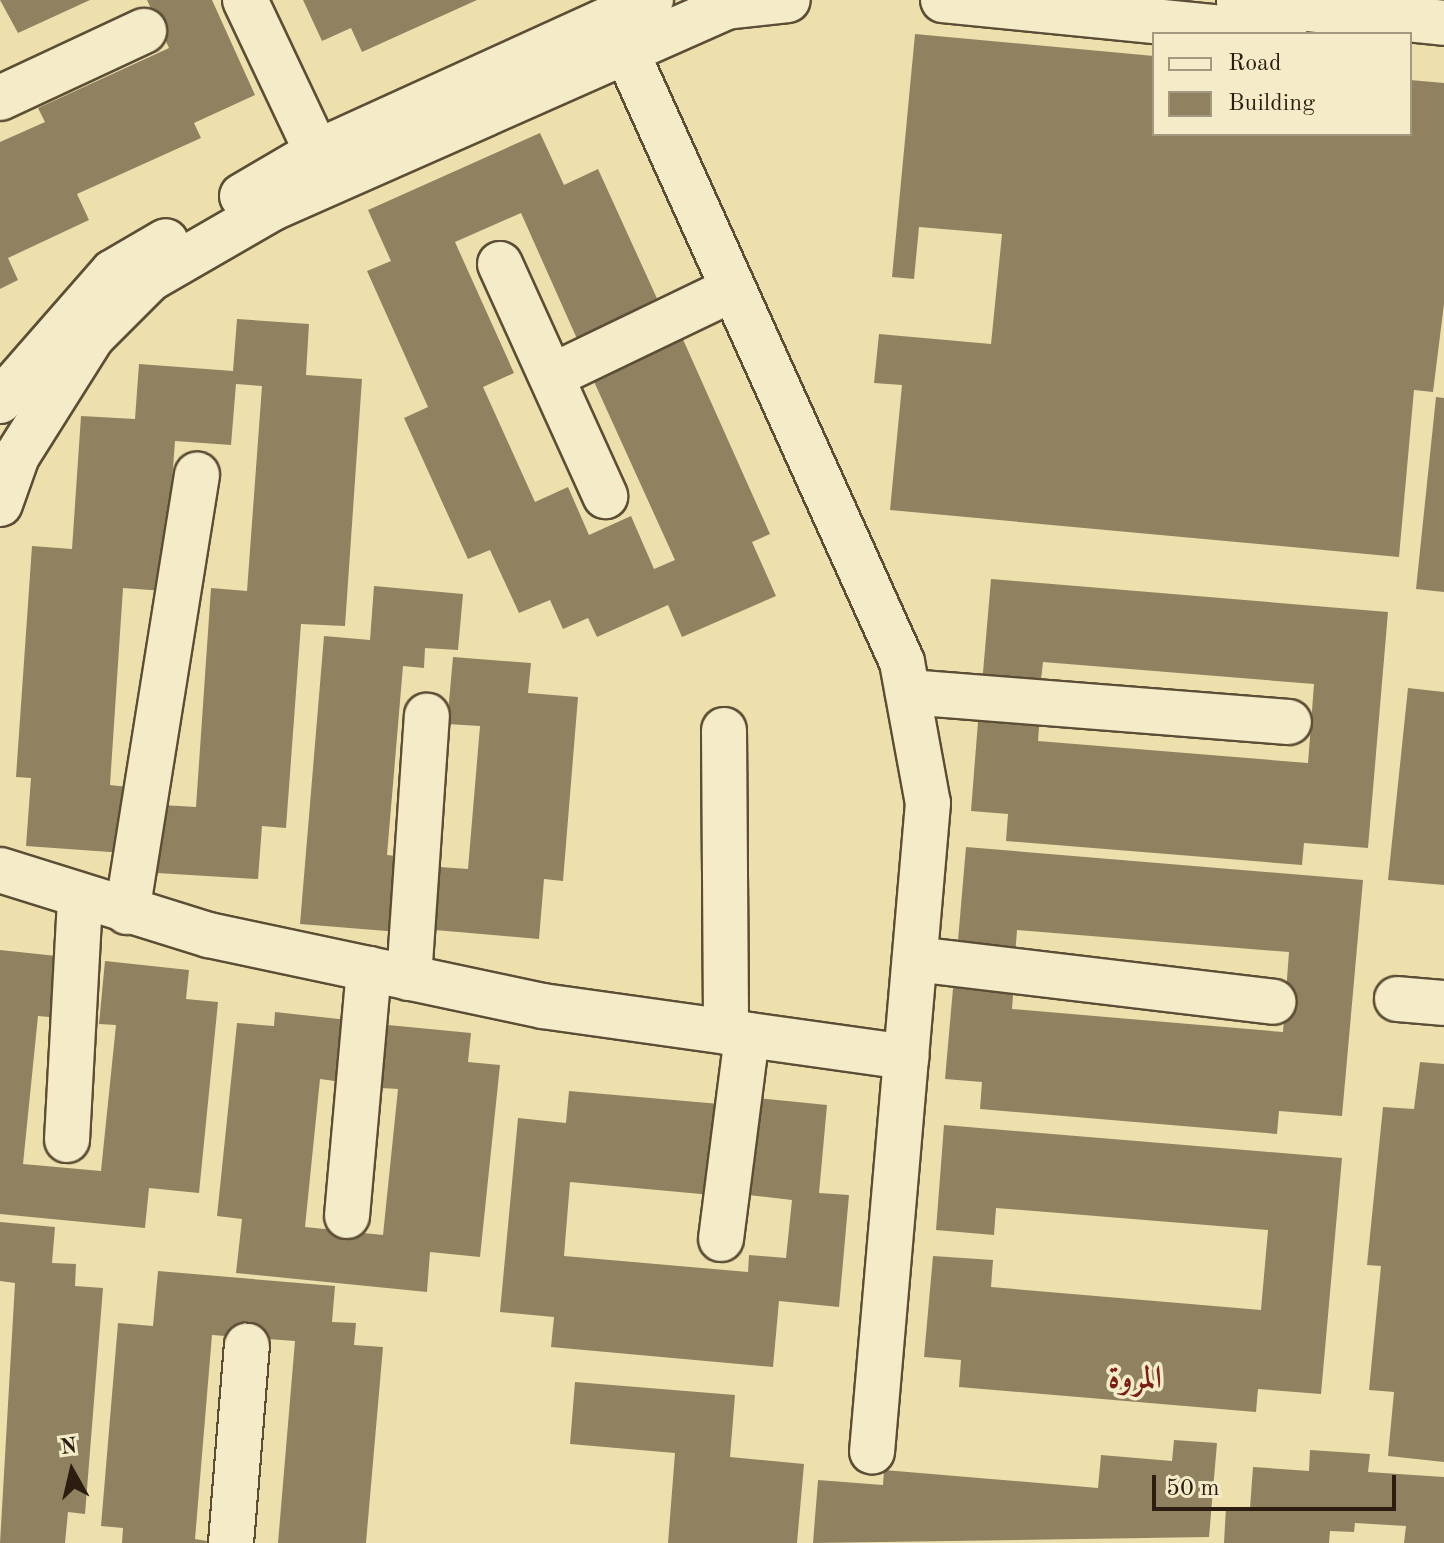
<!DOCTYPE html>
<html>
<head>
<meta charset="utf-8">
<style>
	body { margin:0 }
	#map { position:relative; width:1444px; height:1543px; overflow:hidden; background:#eee0ac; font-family:"Old Standard TT",Amiri,serif }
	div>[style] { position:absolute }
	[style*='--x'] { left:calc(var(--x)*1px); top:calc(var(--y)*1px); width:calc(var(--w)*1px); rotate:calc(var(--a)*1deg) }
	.building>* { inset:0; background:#908261 }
	.roads { filter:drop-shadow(2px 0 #5c4e36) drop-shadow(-2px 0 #5c4e36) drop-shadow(0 2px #5c4e36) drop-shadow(0 -2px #5c4e36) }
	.minor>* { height:44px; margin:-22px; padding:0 22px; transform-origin:22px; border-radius:22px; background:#f4ebc9 }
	span { translate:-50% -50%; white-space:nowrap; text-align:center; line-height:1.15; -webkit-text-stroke:7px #f4ebc9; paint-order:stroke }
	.neighbourhood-label { font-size:32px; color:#7a1f14; font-weight:700 }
	.legend { position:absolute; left:1152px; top:32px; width:260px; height:104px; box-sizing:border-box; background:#f4ebc9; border:2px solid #a4997f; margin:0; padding:10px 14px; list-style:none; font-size:24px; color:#2b1d0f }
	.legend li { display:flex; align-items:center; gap:16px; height:40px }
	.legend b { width:40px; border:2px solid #a4997f }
	.north { position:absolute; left:32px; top:1431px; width:80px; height:80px; -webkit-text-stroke:6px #f4ebc9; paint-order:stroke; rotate:352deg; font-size:22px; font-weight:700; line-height:32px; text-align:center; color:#2b1d0f }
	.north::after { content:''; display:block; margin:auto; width:28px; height:36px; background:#2b1d0f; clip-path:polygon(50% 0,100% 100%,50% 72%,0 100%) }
	.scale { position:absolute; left:1152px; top:1475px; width:244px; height:36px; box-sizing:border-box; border:4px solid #2b1d0f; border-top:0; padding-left:10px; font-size:24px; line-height:28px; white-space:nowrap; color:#2b1d0f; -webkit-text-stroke:6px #f4ebc9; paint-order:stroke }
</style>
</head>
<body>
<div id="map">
	<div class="building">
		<div style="clip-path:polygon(0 0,90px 0,18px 33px)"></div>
		<div style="clip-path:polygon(147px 0,212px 0,255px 95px,194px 123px,201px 138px,77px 194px,89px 220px,8px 258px,18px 280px,0 289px,0 142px,45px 122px,38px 108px,169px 48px)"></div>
		<div style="clip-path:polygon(303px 0,477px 0,362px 52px,351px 28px,322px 41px)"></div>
		<div style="clip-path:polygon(915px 34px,1154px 56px,1154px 134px,1410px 134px,1410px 80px,1444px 83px,1444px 304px,1433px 392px,1414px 390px,1399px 557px,890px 510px,902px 385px,874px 383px,879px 334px,991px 344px,1002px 234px,919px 227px,914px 279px,892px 277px)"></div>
		<div style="clip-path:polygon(540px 133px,564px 185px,598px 169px,660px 305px,578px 341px,521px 213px,455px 242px,514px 373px,483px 387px,535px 502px,568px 487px,589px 535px,631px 516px,654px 569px,675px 560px,591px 375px,681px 335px,770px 534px,752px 542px,776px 596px,682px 637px,668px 605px,597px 637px,588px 618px,563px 629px,550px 600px,519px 613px,490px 550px,468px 559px,404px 418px,428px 407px,367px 271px,391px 261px,368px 210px)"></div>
		<div style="clip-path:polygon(237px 319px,309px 324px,306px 375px,362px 379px,345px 626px,301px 624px,286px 828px,262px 826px,258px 879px,157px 873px,162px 805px,196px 807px,211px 588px,247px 591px,262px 386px,236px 384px,231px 445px,175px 441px,164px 591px,123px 588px,110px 785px,128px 787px,124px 853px,26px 846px,31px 778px,16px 777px,32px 546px,72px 549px,81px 416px,135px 419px,139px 364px,233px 371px)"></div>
		<div style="clip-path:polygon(1436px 397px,1444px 398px,1444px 592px,1416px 589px)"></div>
		<div style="clip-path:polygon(991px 579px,1388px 612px,1368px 848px,1304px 843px,1302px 865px,1006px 841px,1008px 814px,971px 811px,979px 709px,1040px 714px,1038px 741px,1308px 763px,1314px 684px,1043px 662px,1040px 689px,982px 684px)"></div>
		<div style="clip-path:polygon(374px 586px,463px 594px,458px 650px,425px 648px,424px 668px,403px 666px,387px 855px,406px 857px,399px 932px,300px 924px,324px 636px,370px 640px)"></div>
		<div style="clip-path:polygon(453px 657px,531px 663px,528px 693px,578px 697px,563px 881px,544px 879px,539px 939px,435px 930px,440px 867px,468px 869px,480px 726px,447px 724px)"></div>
		<div style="clip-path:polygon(1408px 688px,1444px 692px,1444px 885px,1388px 880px)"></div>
		<div style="clip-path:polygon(966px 847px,1363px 880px,1342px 1116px,1279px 1111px,1277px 1134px,980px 1109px,982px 1082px,945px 1079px,954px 977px,1014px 982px,1012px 1009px,1283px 1032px,1289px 952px,1017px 930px,1015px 956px,957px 952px)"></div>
		<div style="clip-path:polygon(0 950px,66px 957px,60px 1018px,38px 1016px,23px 1164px,101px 1171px,116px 1025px,99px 1024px,105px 961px,189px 970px,186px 999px,218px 1002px,199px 1193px,149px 1188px,145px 1228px,0 1214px)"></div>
		<div style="clip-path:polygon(275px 1012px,348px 1020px,342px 1082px,320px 1079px,305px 1227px,383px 1235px,398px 1089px,381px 1088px,388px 1025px,471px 1033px,468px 1062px,500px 1065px,480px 1257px,430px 1252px,427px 1292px,236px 1273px,242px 1219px,217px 1216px,237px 1023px,274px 1026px)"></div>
		<div style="clip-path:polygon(1420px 1062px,1444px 1064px,1444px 1462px,1388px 1456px,1394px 1392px,1369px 1390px,1381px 1266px,1367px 1265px,1383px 1107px,1414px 1109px)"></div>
		<div style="clip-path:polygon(569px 1091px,720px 1104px,712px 1195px,570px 1182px,564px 1256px,748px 1272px,749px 1255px,786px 1258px,792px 1200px,748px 1195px,756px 1098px,827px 1105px,819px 1193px,849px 1195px,839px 1307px,779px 1301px,773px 1367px,551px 1347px,554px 1317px,500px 1312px,518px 1118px,566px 1123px)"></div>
		<div style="clip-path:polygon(944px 1125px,1342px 1158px,1321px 1394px,1258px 1389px,1256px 1412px,959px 1387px,961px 1360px,924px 1357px,933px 1256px,993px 1260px,991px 1287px,1261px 1310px,1268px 1230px,996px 1208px,994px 1235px,936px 1230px)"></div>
		<div style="clip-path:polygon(0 1222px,55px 1227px,52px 1263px,76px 1264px,75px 1286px,103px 1288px,85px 1514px,68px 1512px,65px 1543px,0 1543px,15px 1283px,0 1281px)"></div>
		<div style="clip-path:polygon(158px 1271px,335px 1286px,332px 1322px,356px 1323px,354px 1345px,383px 1347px,366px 1543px,278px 1543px,295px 1341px,212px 1335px,195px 1539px,219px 1543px,122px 1543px,123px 1528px,101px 1526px,118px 1323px,153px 1326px)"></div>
		<div style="clip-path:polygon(575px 1382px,735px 1395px,730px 1457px,804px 1464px,797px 1543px,668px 1543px,675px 1453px,570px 1444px)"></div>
		<div style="clip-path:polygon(1174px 1440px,1217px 1443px,1209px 1537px,813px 1543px,818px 1480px,883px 1485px,884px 1470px,1098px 1488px,1101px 1455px,1172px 1461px)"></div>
		<div style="clip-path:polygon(1310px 1450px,1370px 1454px,1368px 1472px,1444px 1477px,1444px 1543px,1404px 1543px,1406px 1526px,1355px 1523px,1354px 1532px,1330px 1531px,1329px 1543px,1224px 1543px,1226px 1507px,1250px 1508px,1253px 1467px,1309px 1471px)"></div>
	</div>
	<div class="roads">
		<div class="minor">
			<div style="--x:245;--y:0;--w:168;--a:64.7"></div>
			<div style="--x:943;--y:0;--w:343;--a:5.7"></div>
			<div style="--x:1239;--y:2;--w:206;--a:5.8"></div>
			<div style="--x:626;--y:51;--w:670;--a:65.69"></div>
			<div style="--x:902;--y:662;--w:143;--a:79.6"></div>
			<div style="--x:928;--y:803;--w:651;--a:94.93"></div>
			<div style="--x:0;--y:98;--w:159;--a:-25"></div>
			<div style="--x:242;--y:196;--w:87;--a:-30.4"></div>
			<div style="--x:317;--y:152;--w:367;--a:-24.5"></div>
			<div style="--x:500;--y:264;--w:255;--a:65.6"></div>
			<div style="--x:552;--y:376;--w:201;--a:-25.7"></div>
			<div style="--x:0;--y:401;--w:171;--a:-48.8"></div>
			<div style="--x:113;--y:272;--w:61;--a:-30.3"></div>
			<div style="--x:0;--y:504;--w:51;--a:-70.5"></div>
			<div style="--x:17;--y:456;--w:141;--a:-57.8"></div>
			<div style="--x:92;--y:337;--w:82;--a:-45"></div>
			<div style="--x:150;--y:279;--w:140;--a:-30"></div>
			<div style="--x:271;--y:209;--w:498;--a:-23.9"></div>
			<div style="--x:726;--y:7;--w:62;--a:-6.4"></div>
			<div style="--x:908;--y:692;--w:382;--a:4.5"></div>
			<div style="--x:724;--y:730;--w:302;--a:89.6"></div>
			<div style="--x:0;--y:870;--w:219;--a:17.3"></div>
			<div style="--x:209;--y:935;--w:341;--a:12"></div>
			<div style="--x:543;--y:1006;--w:367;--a:8"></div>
			<div style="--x:127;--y:912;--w:443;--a:-80.9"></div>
			<div style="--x:915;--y:959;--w:361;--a:6.8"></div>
			<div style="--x:409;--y:978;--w:263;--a:-86.1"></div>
			<div style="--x:1397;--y:999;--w:47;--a:4.9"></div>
			<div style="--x:67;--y:1140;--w:242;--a:-86.9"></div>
			<div style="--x:347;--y:1216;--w:248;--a:-84.9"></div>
			<div style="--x:721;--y:1239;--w:206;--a:-82.7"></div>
			<div style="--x:231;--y:1543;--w:198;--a:-85.4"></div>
		</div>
	</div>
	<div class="neighbourhood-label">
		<span style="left:1135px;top:1380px">المروة</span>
	</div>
	<ul class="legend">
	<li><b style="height:10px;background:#f4ebc9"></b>Road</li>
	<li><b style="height:22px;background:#908261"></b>Building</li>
	</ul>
	<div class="north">N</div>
	<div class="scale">50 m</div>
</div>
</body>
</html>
